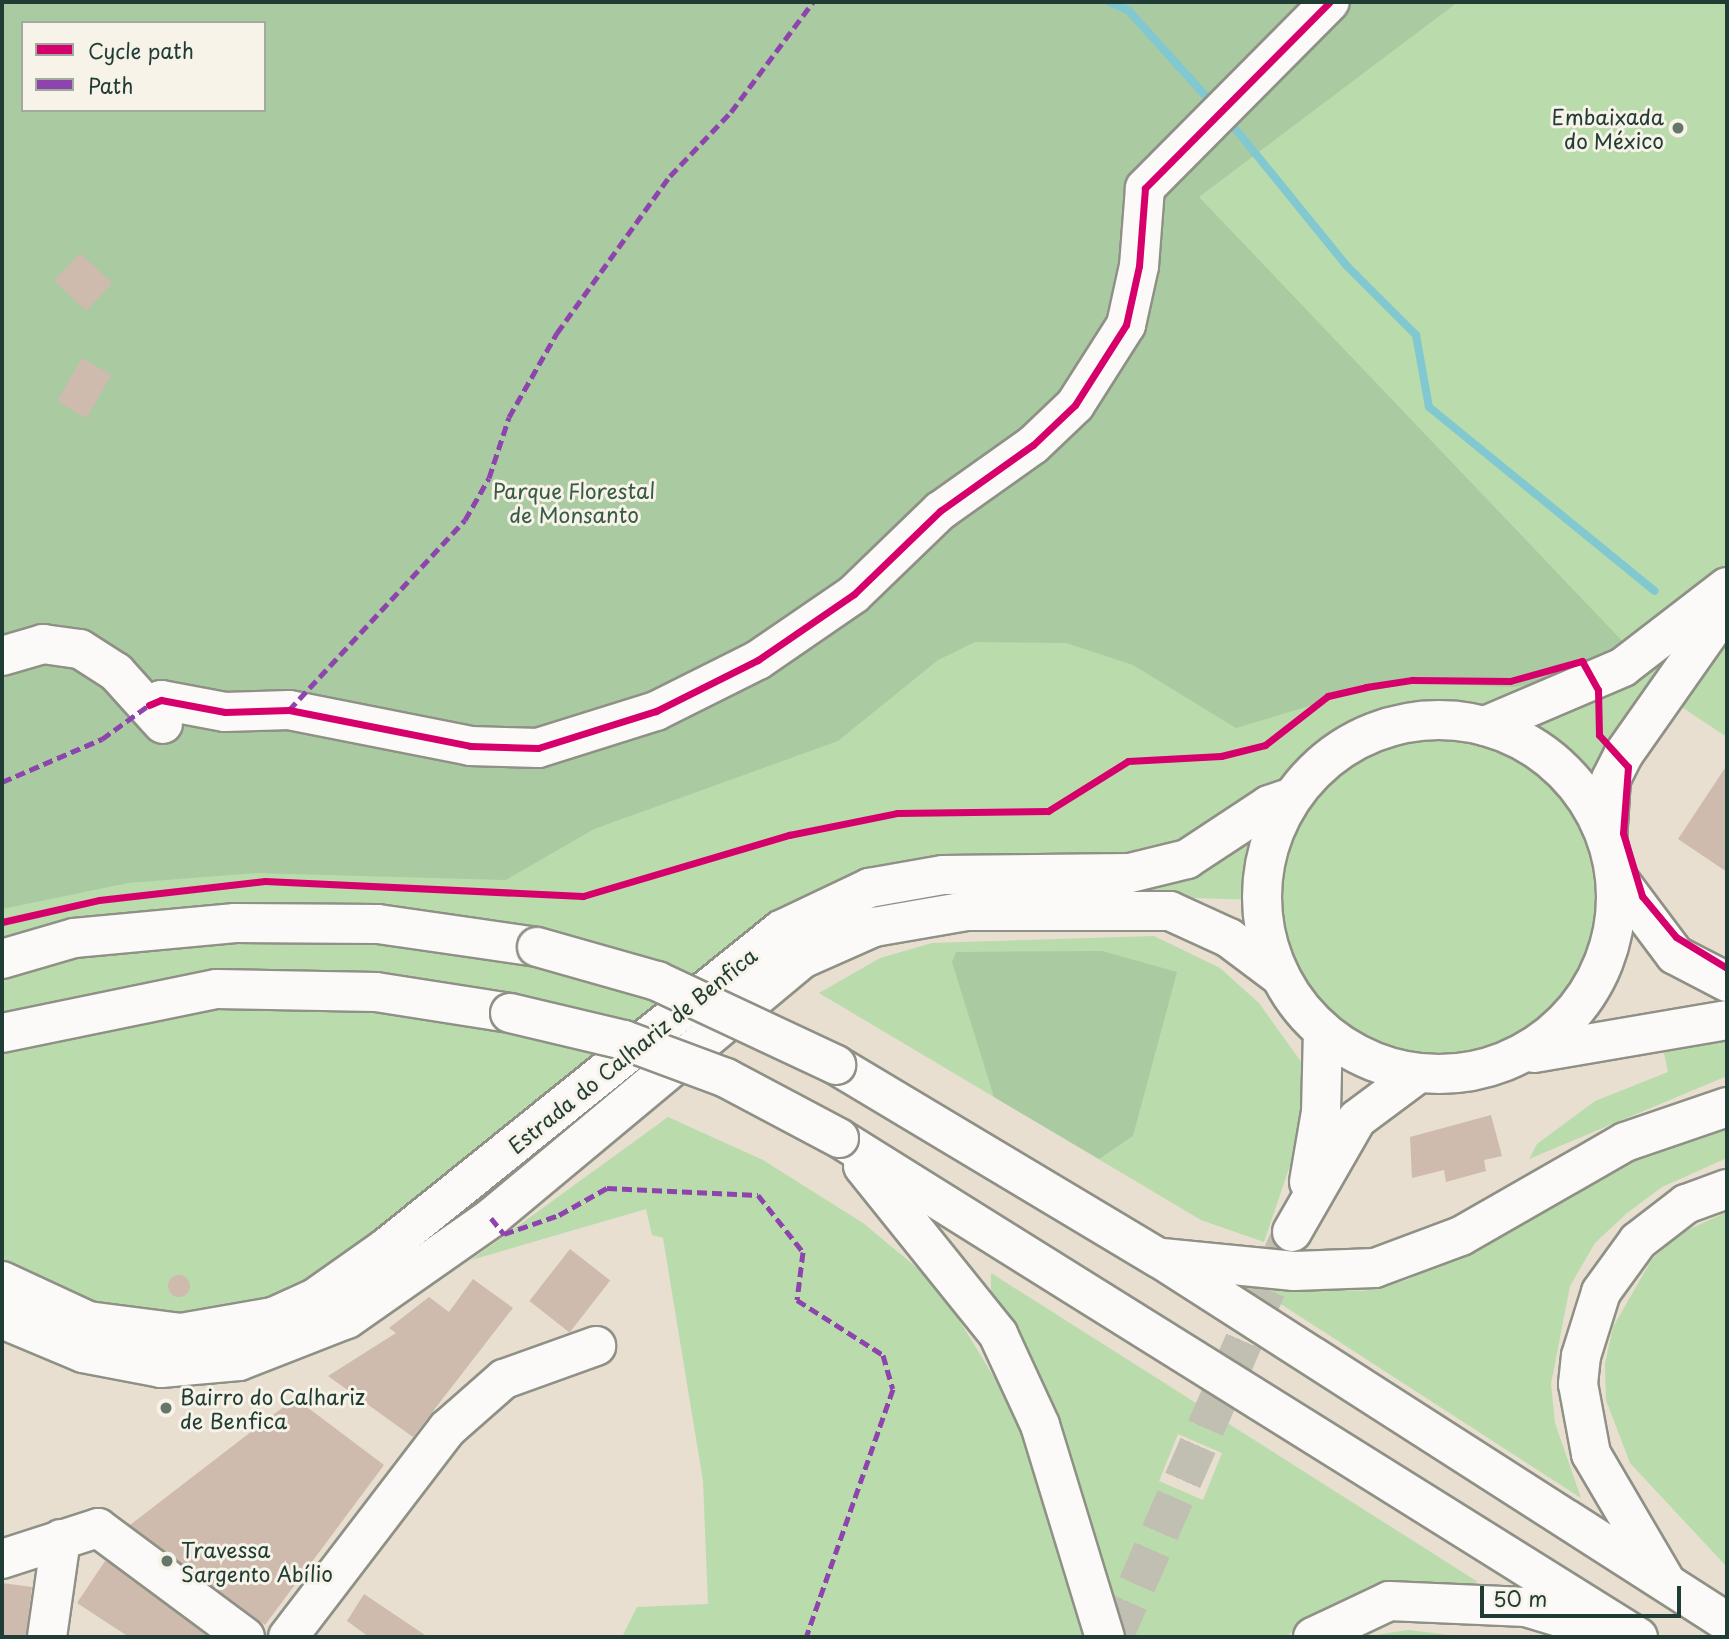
<!DOCTYPE html>
<html>
<head>
<meta charset="utf-8">
<style>
	body { margin:0 }
	#map { position:relative; width:1729px; height:1639px; overflow:hidden; background:#e8dfd0; font-family:"Playpen Sans",sans-serif }
	div>[style] { position:absolute }
	[style*='--x'] { left:calc(var(--x)*1px); top:calc(var(--y)*1px); width:calc(var(--w)*1px); rotate:calc(var(--a)*1deg) }
	.green>* { inset:0; background:#badbac }
	.forest>* { inset:0; background:#aacaa1 }
	.stream>* { height:8px; margin:-4px; padding:0 4px; transform-origin:4px; border-radius:4px; background:#81c8d1 }
	.building>* { inset:0; background:#cebbae; transform-origin:0 0 }
	.round { border-radius:50% }
	.minor-tunnel>* { height:38px; margin-top:-19px; transform-origin:0; background:repeating-linear-gradient(90deg,#c0bfb1 0 38px,transparent 0 57px) }
	.roads { filter:drop-shadow(2px 0 #8f9086) drop-shadow(-2px 0 #8f9086) drop-shadow(0 2px #8f9086) drop-shadow(0 -2px #8f9086) }
	.minor>* { height:38px; margin:-19px; padding:0 19px; transform-origin:19px; border-radius:19px; background:#fcfaf8 }
	.minor>.ring { margin:-19px; padding:0; box-sizing:content-box; background:none; border:38px solid #fcfaf8; border-radius:50% }
	.highway>* { height:38px; margin:-19px; padding:0 19px; transform-origin:19px; border-radius:19px; background:#fcfaf8 }
	.bridges { filter:drop-shadow(2px 0 #8f9086) drop-shadow(-2px 0 #8f9086) drop-shadow(0 2px #8f9086) drop-shadow(0 -2px #8f9086) }
	.highway-bridge>* { height:38px; margin:-19px; padding:0 19px; transform-origin:19px; border-radius:19px; background:#fcfaf8 }
	.quiet>* { height:5px; margin-top:-2.5px; transform-origin:0; background:repeating-linear-gradient(90deg,#8e44ad 0 10px,transparent 0 15px) }
	.cycleway>* { height:7px; margin:-3.5px; padding:0 3.5px; transform-origin:3.5px; border-radius:3.5px; background:#d6006c }
	.dots>* { width:19px; height:19px; translate:-50% -50%; box-sizing:border-box; border:4px solid #f7f3e8; border-radius:50% }
	span { translate:-50% -50%; white-space:nowrap; text-align:center; line-height:1.15; -webkit-text-stroke:6px #f7f3e8; paint-order:stroke }
	.poi-label { font-size:21px; color:#1f3d34 }
	.right { translate:-100% -50%; text-align:right }
	.left { translate:0 -50%; text-align:left }
	.park-label { font-size:21px; color:#375c46 }
	.street-label { font-size:21px; color:#1f3d34 }
	.frame { position:absolute; inset:0; border:4px solid #1f3d34; pointer-events:none }
	.legend { position:absolute; left:21px; top:21px; width:245px; height:91px; box-sizing:border-box; background:#f7f3e8; border:2px solid #a1aaa0; margin:0; padding:9px 12px; list-style:none; font-size:21px; color:#1f3d34 }
	.legend li { display:flex; align-items:center; gap:14px; height:35px }
	.legend b { width:35px; border:2px solid #a1aaa0 }
	.scale { position:absolute; left:1480px; top:1586px; width:201px; height:32px; box-sizing:border-box; border:4px solid #1f3d34; border-top:0; padding-left:9px; font-size:21px; line-height:24px; white-space:nowrap; color:#1f3d34; -webkit-text-stroke:5px #f7f3e8; paint-order:stroke }
</style>
</head>
<body>
<div id="map">
	<div class="green">
		<div style="clip-path:polygon(evenodd,2px 2px,1727px 2px,1727px 737px,1680px 706px,1604px 784px,1620px 939px,1601px 994px,1577px 1021px,1549px 1037px,1464px 1067px,1399px 1066px,1366px 1056px,1312px 1012px,1272px 953px,1258px 900px,1102px 895px,925px 904px,601px 1105px,381px 1276px,305px 1325px,2px 1302px,2px 2px,23px 23px,264px 23px,264px 110px,23px 110px,23px 23px)"></div>
		<div style="clip-path:polygon(1154px 936px,1220px 968px,1259px 1003px,1304px 1066px,1301px 1133px,1264px 1242px,1201px 1220px,819px 993px,880px 958px,932px 943px)"></div>
		<div style="clip-path:polygon(1727px 1036px,1727px 1076px,1529px 1159px,1537px 1144px,1595px 1101px,1668px 1072px,1662px 1043px)"></div>
		<div style="clip-path:polygon(668px 1117px,763px 1160px,863px 1223px,916px 1267px,953px 1310px,1017px 1415px,1088px 1637px,622px 1637px,637px 1607px,708px 1604px,703px 1481px,663px 1238px,652px 1235px,646px 1209px,471px 1260px)"></div>
		<div style="clip-path:polygon(1727px 1130px,1727px 1158px,1662px 1187px,1627px 1213px,1595px 1243px,1570px 1286px,1551px 1384px,1555px 1423px,1581px 1498px,1253px 1286px,1364px 1291px,1407px 1280px,1649px 1152px)"></div>
		<div style="clip-path:polygon(1727px 1212px,1727px 1567px,1630px 1463px,1606px 1400px,1605px 1364px,1613px 1327px,1652px 1259px,1681px 1233px)"></div>
		<div style="clip-path:polygon(evenodd,991px 1273px,1478px 1582px,1344px 1603px,1299px 1623px,1287px 1637px,1126px 1637px,1073px 1467px,991px 1294px,991px 1273px,1178px 1434px,1222px 1453px,1203px 1500px,1159px 1481px,1178px 1434px)"></div>
		<div style="clip-path:polygon(1408px 1630px,1466px 1637px,1469px 1637px,1363px 1637px)"></div>
	</div>
	<div class="forest">
		<div style="clip-path:polygon(evenodd,2px 2px,1458px 2px,1199px 197px,1626px 645px,1546px 681px,1514px 687px,1415px 683px,1349px 694px,1236px 728px,1133px 665px,1066px 643px,975px 642px,938px 660px,838px 741px,594px 829px,506px 880px,256px 873px,128px 883px,2px 909px,2px 2px,23px 23px,264px 23px,264px 110px,23px 110px,23px 23px)"></div>
		<div style="clip-path:polygon(1102px 951px,1177px 972px,1133px 1136px,1099px 1159px,994px 1097px,952px 962px,956px 952px)"></div>
	</div>
	<div class="stream">
		<div style="--x:1109;--y:2;--w:21;--a:23"></div>
		<div style="--x:1128;--y:10;--w:127;--a:47.9"></div>
		<div style="--x:1229;--y:121;--w:187;--a:50.9"></div>
		<div style="--x:1347;--y:266;--w:98;--a:45"></div>
		<div style="--x:1416;--y:335;--w:73;--a:79.8"></div>
		<div style="--x:1429;--y:407;--w:291;--a:39.2"></div>
	</div>
	<div class="building">
		<div style="left:80px;top:253px;width:44px;height:38px;rotate:43deg"></div>
		<div style="left:82px;top:358px;width:34px;height:50px;rotate:30deg"></div>
		<div style="clip-path:polygon(1727px 765px,1727px 872px,1678px 839px)"></div>
		<div style="clip-path:polygon(1491px 1115px,1502px 1156px,1484px 1160px,1486px 1171px,1446px 1182px,1444px 1170px,1412px 1178px,1410px 1137px)"></div>
		<div style="left:570px;top:1249px;width:51px;height:66px;rotate:38deg"></div>
		<div class="round" style="left:168px;top:1275px;width:22px;height:22px"></div>
		<div style="clip-path:polygon(473px 1279px,513px 1308px,413px 1437px,328px 1376px,396px 1333px,389px 1328px,429px 1297px,449px 1312px)"></div>
		<div style="clip-path:polygon(295px 1398px,384px 1465px,265px 1625px,130px 1525px)"></div>
		<div style="clip-path:polygon(105px 1561px,108px 1562px,209px 1637px,129px 1637px,77px 1603px)"></div>
		<div style="clip-path:polygon(2px 1583px,32px 1587px,26px 1637px,2px 1637px)"></div>
		<div style="clip-path:polygon(364px 1594px,428px 1637px,369px 1637px,347px 1621px)"></div>
	</div>
	<div class="minor-tunnel">
		<div style="--x:1114;--y:1637;--w:442;--a:-66.3"></div>
	</div>
	<div class="roads">
		<div class="minor">
			<div style="--x:2;--y:656;--w:43;--a:-16.3"></div>
			<div style="--x:43;--y:644;--w:37;--a:8"></div>
			<div style="--x:80;--y:649;--w:43;--a:32.6"></div>
			<div style="--x:116;--y:672;--w:70;--a:47.9"></div>
			<div style="--x:149;--y:705;--w:13;--a:-23"></div>
			<div style="--x:161;--y:700;--w:65;--a:10.6"></div>
			<div style="--x:225;--y:712;--w:64;--a:-1.8"></div>
			<div style="--x:289;--y:710;--w:185;--a:11.2"></div>
			<div style="--x:470;--y:746;--w:68;--a:1.7"></div>
			<div style="--x:538;--y:748;--w:124;--a:-17.4"></div>
			<div style="--x:656;--y:711;--w:114;--a:-26.6"></div>
			<div style="--x:758;--y:660;--w:116;--a:-34.5"></div>
			<div style="--x:854;--y:594;--w:120;--a:-44"></div>
			<div style="--x:940;--y:511;--w:114;--a:-35.4"></div>
			<div style="--x:1033;--y:445;--w:58;--a:-43.6"></div>
			<div style="--x:1075;--y:405;--w:95;--a:-57.5"></div>
			<div style="--x:1126;--y:325;--w:60;--a:-77.6"></div>
			<div style="--x:1139;--y:266;--w:78;--a:-85.6"></div>
			<div style="--x:1145;--y:188;--w:262;--a:-45.2"></div>
			<div class="ring" style="left:1262px;top:720px;width:316px;height:316px"></div>
			<div style="--x:1485;--y:726;--w:150;--a:-23.1"></div>
			<div style="--x:1623;--y:667;--w:131;--a:-37.6"></div>
			<div style="--x:1607;--y:841;--w:62;--a:-86.3"></div>
			<div style="--x:1611;--y:779;--w:27;--a:-63"></div>
			<div style="--x:1623;--y:755;--w:181;--a:-54.9"></div>
			<div style="--x:1615;--y:875;--w:100;--a:53.1"></div>
			<div style="--x:1675;--y:955;--w:59;--a:27.4"></div>
			<div style="--x:1534;--y:1053;--w:196;--a:-9.7"></div>
			<div style="--x:1309;--y:1182;--w:71;--a:-80.3"></div>
			<div style="--x:1321;--y:1112;--w:80;--a:-88.6"></div>
			<div style="--x:1292;--y:1232;--w:130;--a:-60.1"></div>
			<div style="--x:1357;--y:1119;--w:77;--a:-36.6"></div>
			<div style="--x:2;--y:1281;--w:95;--a:24.9"></div>
			<div style="--x:88;--y:1321;--w:94;--a:7.4"></div>
			<div style="--x:181;--y:1333;--w:93;--a:-9.9"></div>
			<div style="--x:273;--y:1317;--w:46;--a:-24.3"></div>
			<div style="--x:315;--y:1298;--w:88;--a:-35.3"></div>
			<div style="--x:387;--y:1247;--w:506;--a:-38.82"></div>
			<div style="--x:781;--y:930;--w:98;--a:-25.5"></div>
			<div style="--x:869;--y:888;--w:75;--a:-10"></div>
			<div style="--x:943;--y:875;--w:187;--a:-0.6"></div>
			<div style="--x:1130;--y:873;--w:59;--a:-13.8"></div>
			<div style="--x:1187;--y:859;--w:98;--a:-33.4"></div>
			<div style="--x:1269;--y:805;--w:24;--a:-19"></div>
			<div style="--x:2;--y:1319;--w:88;--a:22.8"></div>
			<div style="--x:83;--y:1353;--w:79;--a:10.9"></div>
			<div style="--x:161;--y:1368;--w:78;--a:-5.1"></div>
			<div style="--x:239;--y:1361;--w:116;--a:-21.3"></div>
			<div style="--x:347;--y:1319;--w:176;--a:-35"></div>
			<div style="--x:491;--y:1218;--w:405;--a:-39.8"></div>
			<div style="--x:802;--y:959;--w:79;--a:-24"></div>
			<div style="--x:874;--y:927;--w:94;--a:-9.8"></div>
			<div style="--x:967;--y:911;--w:203;--a:0"></div>
			<div style="--x:1170;--y:911;--w:65;--a:24.6"></div>
			<div style="--x:1229;--y:938;--w:65;--a:36.9"></div>
			<div style="--x:2;--y:1559;--w:101;--a:-17.9"></div>
			<div style="--x:98;--y:1528;--w:183;--a:36.6"></div>
			<div style="--x:47;--y:1637;--w:99;--a:-81.9"></div>
			<div style="--x:288;--y:1637;--w:262;--a:-52.6"></div>
			<div style="--x:447;--y:1429;--w:76;--a:-41.3"></div>
			<div style="--x:504;--y:1379;--w:98;--a:-19.7"></div>
		</div>
		<div class="highway">
			<div style="--x:2;--y:959;--w:75;--a:-16.3"></div>
			<div style="--x:74;--y:938;--w:162;--a:-5.3"></div>
			<div style="--x:235;--y:923;--w:143;--a:0.4"></div>
			<div style="--x:378;--y:924;--w:161;--a:8.2"></div>
			<div style="--x:2;--y:1033;--w:219;--a:-11.6"></div>
			<div style="--x:217;--y:989;--w:159;--a:1.1"></div>
			<div style="--x:376;--y:992;--w:136;--a:8.9"></div>
			<div style="--x:836;--y:1065;--w:376;--a:30.9"></div>
			<div style="--x:1159;--y:1258;--w:675;--a:32.65"></div>
			<div style="--x:839;--y:1138;--w:942;--a:31.99"></div>
			<div style="--x:863;--y:1166;--w:216;--a:51.2"></div>
			<div style="--x:998;--y:1334;--w:100;--a:65.2"></div>
			<div style="--x:1040;--y:1425;--w:222;--a:73"></div>
			<div style="--x:1162;--y:1258;--w:133;--a:5.6"></div>
			<div style="--x:1294;--y:1271;--w:81;--a:-2.1"></div>
			<div style="--x:1375;--y:1268;--w:92;--a:-20.4"></div>
			<div style="--x:1461;--y:1236;--w:189;--a:-29.8"></div>
			<div style="--x:1625;--y:1142;--w:108;--a:-18.9"></div>
			<div style="--x:1665;--y:1580;--w:146;--a:-120.4"></div>
			<div style="--x:1591;--y:1454;--w:71;--a:-100.5"></div>
			<div style="--x:1578;--y:1384;--w:28;--a:-84"></div>
			<div style="--x:1581;--y:1356;--w:67;--a:-72.6"></div>
			<div style="--x:1601;--y:1292;--w:63;--a:-54"></div>
			<div style="--x:1638;--y:1241;--w:61;--a:-37.6"></div>
			<div style="--x:1686;--y:1204;--w:44;--a:-20.1"></div>
			<div style="--x:1313;--y:1637;--w:84;--a:-25.3"></div>
			<div style="--x:1389;--y:1601;--w:137;--a:2.5"></div>
			<div style="--x:1526;--y:1607;--w:76;--a:16.8"></div>
		</div>
	</div>
	<div class="bridges">
		<div class="highway-bridge">
			<div style="--x:537;--y:947;--w:125;--a:15.8"></div>
			<div style="--x:657;--y:981;--w:198;--a:25.1"></div>
			<div style="--x:510;--y:1013;--w:117;--a:13.3"></div>
			<div style="--x:624;--y:1040;--w:109;--a:20.4"></div>
			<div style="--x:726;--y:1078;--w:128;--a:28"></div>
		</div>
	</div>
	<div class="quiet">
		<div style="--x:289;--y:710;--w:259;--a:-47.2"></div>
		<div style="--x:465;--y:520;--w:48;--a:-60.3"></div>
		<div style="--x:489;--y:478;--w:64;--a:-71.8"></div>
		<div style="--x:509;--y:417;--w:97;--a:-60.3"></div>
		<div style="--x:557;--y:333;--w:193;--a:-54.3"></div>
		<div style="--x:670;--y:176;--w:88;--a:-46.4"></div>
		<div style="--x:731;--y:112;--w:137;--a:-53.3"></div>
		<div style="--x:2;--y:782;--w:109;--a:-23.3"></div>
		<div style="--x:102;--y:739;--w:58;--a:-35.9"></div>
		<div style="--x:491;--y:1218;--w:21;--a:51"></div>
		<div style="--x:504;--y:1234;--w:58;--a:-19.1"></div>
		<div style="--x:559;--y:1215;--w:55;--a:-29.4"></div>
		<div style="--x:607;--y:1188;--w:151;--a:2.7"></div>
		<div style="--x:758;--y:1195;--w:73;--a:51.7"></div>
		<div style="--x:803;--y:1252;--w:48;--a:97.1"></div>
		<div style="--x:797;--y:1300;--w:102;--a:32.6"></div>
		<div style="--x:883;--y:1355;--w:35;--a:74"></div>
		<div style="--x:893;--y:1389;--w:263;--a:109.3"></div>
	</div>
	<div class="cycleway">
		<div style="--x:149;--y:705;--w:13;--a:-23"></div>
		<div style="--x:161;--y:700;--w:65;--a:10.6"></div>
		<div style="--x:225;--y:712;--w:64;--a:-1.8"></div>
		<div style="--x:289;--y:710;--w:185;--a:11.2"></div>
		<div style="--x:470;--y:746;--w:68;--a:1.7"></div>
		<div style="--x:538;--y:748;--w:124;--a:-17.4"></div>
		<div style="--x:656;--y:711;--w:114;--a:-26.6"></div>
		<div style="--x:758;--y:660;--w:116;--a:-34.5"></div>
		<div style="--x:854;--y:594;--w:120;--a:-44"></div>
		<div style="--x:940;--y:511;--w:114;--a:-35.4"></div>
		<div style="--x:1033;--y:445;--w:58;--a:-43.6"></div>
		<div style="--x:1075;--y:405;--w:95;--a:-57.5"></div>
		<div style="--x:1126;--y:325;--w:60;--a:-77.6"></div>
		<div style="--x:1139;--y:266;--w:78;--a:-85.6"></div>
		<div style="--x:1145;--y:188;--w:262;--a:-45.2"></div>
		<div style="--x:2;--y:922;--w:99;--a:-12.8"></div>
		<div style="--x:99;--y:900;--w:167;--a:-6.5"></div>
		<div style="--x:265;--y:881;--w:318;--a:2.7"></div>
		<div style="--x:583;--y:896;--w:215;--a:-16.5"></div>
		<div style="--x:789;--y:835;--w:110;--a:-11.5"></div>
		<div style="--x:897;--y:813;--w:151;--a:-0.8"></div>
		<div style="--x:1048;--y:811;--w:94;--a:-32"></div>
		<div style="--x:1128;--y:761;--w:93;--a:-3.1"></div>
		<div style="--x:1221;--y:756;--w:45;--a:-14"></div>
		<div style="--x:1265;--y:745;--w:80;--a:-37.9"></div>
		<div style="--x:1328;--y:696;--w:39;--a:-13"></div>
		<div style="--x:1366;--y:687;--w:47;--a:-8.7"></div>
		<div style="--x:1412;--y:680;--w:98;--a:0.6"></div>
		<div style="--x:1510;--y:681;--w:75;--a:-15.5"></div>
		<div style="--x:1582;--y:661;--w:33;--a:61"></div>
		<div style="--x:1598;--y:690;--w:45;--a:88.7"></div>
		<div style="--x:1599;--y:735;--w:43;--a:47.8"></div>
		<div style="--x:1628;--y:767;--w:66;--a:94.3"></div>
		<div style="--x:1623;--y:833;--w:66;--a:73.2"></div>
		<div style="--x:1642;--y:896;--w:53;--a:50.3"></div>
		<div style="--x:1676;--y:937;--w:60;--a:31.3"></div>
	</div>
	<div class="dots">
		<div style="left:1678px;top:128px;background:#65766b"></div>
		<div style="left:166px;top:1408px;background:#65766b"></div>
		<div style="left:167px;top:1561px;background:#65766b"></div>
	</div>
	<div class="poi-label">
		<span class="right" style="left:1664px;top:128px">Embaixada<br>do México</span>
		<span class="left" style="left:180px;top:1408px">Bairro do Calhariz<br>de Benfica</span>
		<span class="left" style="left:181px;top:1561px">Travessa<br>Sargento Abílio</span>
	</div>
	<div class="park-label">
		<span style="left:574px;top:502px">Parque Florestal<br>de Monsanto</span>
	</div>
	<div class="street-label">
		<span style="left:632px;top:1050px;rotate:-39deg">Estrada do Calhariz de Benfica</span>
	</div>
	<div class="frame"></div>
	<ul class="legend">
	<li><b style="height:9px;background:#d6006c"></b>Cycle path</li>
	<li><b style="height:9px;background:#8e44ad"></b>Path</li>
	</ul>
	<div class="scale">50 m</div>
</div>
</body>
</html>
